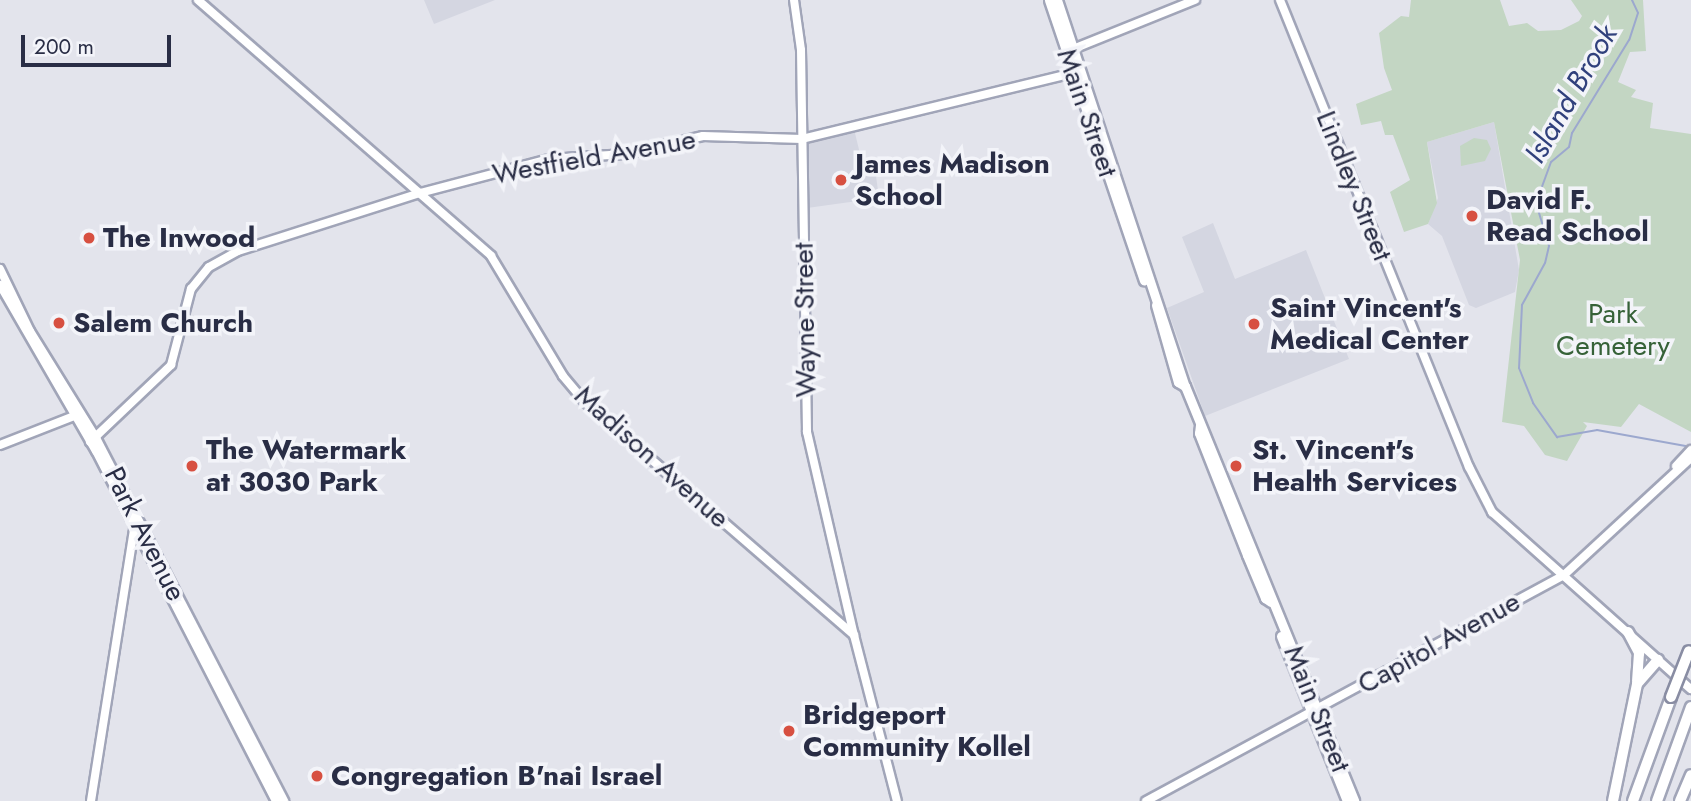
<!DOCTYPE html>
<html>
<head>
<meta charset="utf-8">
<style>
	body { margin:0 }
	#map { position:relative; width:1691px; height:801px; overflow:hidden; background:#e3e4ec; font-family:Jost,sans-serif }
	div>[style] { position:absolute }
	[style*='--x'] { left:calc(var(--x)*1px); top:calc(var(--y)*1px); width:calc(var(--w)*1px); rotate:calc(var(--a)*1deg) }
	.built>* { inset:0; background:#d4d6e1 }
	.green>* { inset:0; background:#c3d6c3 }
	.stream>* { height:2px; margin:-1px; padding:0 1px; transform-origin:1px; border-radius:1px; background:#9ca8ce }
	.roads { filter:drop-shadow(2px 0 #a1a5b8) drop-shadow(-2px 0 #a1a5b8) drop-shadow(0 2px #a1a5b8) drop-shadow(0 -2px #a1a5b8) }
	.secondary>* { height:8px; margin:-4px; padding:0 4px; transform-origin:4px; border-radius:4px; background:#fff }
	.primary>* { height:9px; margin:-4.5px; padding:0 4.5px; transform-origin:4.5px; border-radius:4.5px; background:#fff }
	.highway>* { height:10px; margin:-5px; padding:0 5px; transform-origin:5px; border-radius:5px; background:#fff }
	.bridges { filter:drop-shadow(2px 0 #898da3) drop-shadow(-2px 0 #898da3) drop-shadow(0 2px #898da3) drop-shadow(0 -2px #898da3) }
	.highway-bridge>* { height:10px; margin:-5px; padding:0 5px; transform-origin:5px; border-radius:5px; background:#fff }
	.dots>* { width:19px; height:19px; translate:-50% -50%; box-sizing:border-box; border:4px solid #f3f4f9; border-radius:50% }
	span { translate:-50% -50%; white-space:nowrap; text-align:center; line-height:1.15; -webkit-text-stroke:7px #f3f4f9; paint-order:stroke }
	.street-label { font-size:28px; color:#292d45 }
	.poi-label { font-size:28px; color:#292d45; font-weight:700 }
	.left { translate:0 -50%; text-align:left }
	.park-label { font-size:28px; color:#366238 }
	.water-label { font-size:30px; color:#30407c; font-style:italic }
	.scale { position:absolute; left:21px; top:35px; width:150px; height:32px; box-sizing:border-box; border:4px solid #292d45; border-top:0; padding-left:9px; font-size:21px; line-height:24px; white-space:nowrap; color:#292d45; -webkit-text-stroke:5px #f3f4f9; paint-order:stroke }
</style>
</head>
<body>
<div id="map">
	<div class="built">
		<div style="clip-path:polygon(424px 0,495px 0,434px 24px)"></div>
		<div style="clip-path:polygon(1494px 122px,1519px 270px,1515px 292px,1476px 308px,1469px 305px,1442px 236px,1428px 224px,1438px 198px,1427px 142px)"></div>
		<div style="clip-path:polygon(854px 129px,862px 162px,874px 161px,879px 198px,807px 208px,805px 141px)"></div>
		<div style="clip-path:polygon(1213px 223px,1235px 279px,1306px 250px,1349px 359px,1205px 416px,1167px 308px,1204px 292px,1182px 237px)"></div>
	</div>
	<div class="green">
		<div style="clip-path:polygon(1411px 0,1500px 0,1509px 26px,1527px 23px,1538px 31px,1561px 30px,1579px 21px,1582px 16px,1571px 0,1643px 0,1646px 51px,1630px 52px,1618px 82px,1636px 90px,1631px 97px,1653px 103px,1650px 128px,1691px 134px,1691px 432px,1639px 404px,1621px 427px,1583px 422px,1587px 426px,1567px 461px,1545px 455px,1524px 426px,1502px 422px,1520px 260px,1494px 122px,1427px 142px,1437px 203px,1428px 224px,1404px 232px,1390px 192px,1410px 180px,1393px 135px,1385px 135px,1381px 121px,1361px 125px,1356px 104px,1392px 90px,1384px 68px,1379px 33px,1401px 16px,1409px 17px)"></div>
		<div style="clip-path:polygon(1474px 138px,1487px 140px,1491px 149px,1485px 161px,1461px 166px,1460px 146px)"></div>
	</div>
	<div class="stream">
		<div style="--x:1632;--y:0;--w:14;--a:65"></div>
		<div style="--x:1638;--y:13;--w:28;--a:108"></div>
		<div style="--x:1629;--y:40;--w:109;--a:121.5"></div>
		<div style="--x:1572;--y:133;--w:14;--a:102"></div>
		<div style="--x:1569;--y:147;--w:23;--a:140"></div>
		<div style="--x:1551;--y:162;--w:44;--a:110.1"></div>
		<div style="--x:1536;--y:203;--w:45;--a:73.2"></div>
		<div style="--x:1549;--y:246;--w:17;--a:103"></div>
		<div style="--x:1545;--y:263;--w:48;--a:118.7"></div>
		<div style="--x:1522;--y:305;--w:63;--a:92.7"></div>
		<div style="--x:1519;--y:368;--w:38;--a:68"></div>
		<div style="--x:1533;--y:403;--w:42;--a:54.8"></div>
		<div style="--x:1557;--y:437;--w:41;--a:-9.9"></div>
		<div style="--x:1597;--y:430;--w:90;--a:10.2"></div>
	</div>
	<div class="roads">
		<div class="secondary">
			<div style="--x:198;--y:0;--w:389;--a:41.1"></div>
			<div style="--x:491;--y:256;--w:140;--a:59"></div>
			<div style="--x:563;--y:376;--w:34;--a:50"></div>
			<div style="--x:585;--y:402;--w:356;--a:40.9"></div>
			<div style="--x:854;--y:635;--w:171;--a:75.5"></div>
			<div style="--x:794;--y:0;--w:50;--a:82"></div>
			<div style="--x:801;--y:50;--w:382;--a:89.1"></div>
			<div style="--x:807;--y:432;--w:208;--a:77"></div>
			<div style="--x:1280;--y:0;--w:504;--a:67.97"></div>
			<div style="--x:1469;--y:467;--w:51;--a:62.9"></div>
			<div style="--x:1492;--y:512;--w:266;--a:41.7"></div>
			<div style="--x:1068;--y:51;--w:137;--a:-21.9"></div>
			<div style="--x:0;--y:269;--w:69;--a:64.2"></div>
			<div style="--x:30;--y:331;--w:126;--a:58.3"></div>
			<div style="--x:96;--y:438;--w:409;--a:62.6"></div>
			<div style="--x:0;--y:285;--w:192;--a:60"></div>
			<div style="--x:96;--y:451;--w:394;--a:62.8"></div>
			<div style="--x:90;--y:442;--w:112;--a:-43.5"></div>
			<div style="--x:171;--y:365;--w:79;--a:-75.3"></div>
			<div style="--x:191;--y:289;--w:28;--a:-51"></div>
			<div style="--x:209;--y:267;--w:33;--a:-29"></div>
			<div style="--x:238;--y:251;--w:191;--a:-17.7"></div>
			<div style="--x:420;--y:193;--w:133;--a:-14.8"></div>
			<div style="--x:549;--y:159;--w:76;--a:-3.8"></div>
			<div style="--x:625;--y:154;--w:80;--a:-13"></div>
			<div style="--x:703;--y:136;--w:99;--a:1.7"></div>
			<div style="--x:802;--y:139;--w:283;--a:-13.7"></div>
			<div style="--x:0;--y:445;--w:83;--a:-21.3"></div>
			<div style="--x:1676;--y:466;--w:22;--a:-47"></div>
			<div style="--x:91;--y:801;--w:273;--a:-81"></div>
			<div style="--x:1146;--y:801;--w:475;--a:-28.4"></div>
			<div style="--x:1564;--y:575;--w:173;--a:-42.7"></div>
		</div>
		<div class="primary">
			<div style="--x:1049;--y:0;--w:296;--a:71.3"></div>
			<div style="--x:1057;--y:0;--w:407;--a:71.7"></div>
			<div style="--x:1185;--y:386;--w:448;--a:67.8"></div>
			<div style="--x:1156;--y:305;--w:80;--a:74.1"></div>
			<div style="--x:1178;--y:382;--w:8;--a:30"></div>
			<div style="--x:1200;--y:425;--w:8;--a:97"></div>
			<div style="--x:1199;--y:433;--w:131;--a:68.5"></div>
			<div style="--x:1247;--y:555;--w:47;--a:67.3"></div>
			<div style="--x:1265;--y:598;--w:7;--a:34"></div>
			<div style="--x:1281;--y:636;--w:178;--a:68.2"></div>
		</div>
		<div class="highway">
			<div style="--x:1628;--y:632;--w:24;--a:62"></div>
			<div style="--x:1639;--y:653;--w:28;--a:94"></div>
			<div style="--x:1613;--y:801;--w:119;--a:-78.4"></div>
			<div style="--x:1637;--y:684;--w:32;--a:-49"></div>
			<div style="--x:1633;--y:801;--w:111;--a:-69.9"></div>
			<div style="--x:1657;--y:801;--w:100;--a:-70.1"></div>
			<div style="--x:1680;--y:801;--w:28;--a:-67"></div>
		</div>
	</div>
	<div class="bridges">
		<div class="highway-bridge">
			<div style="--x:1671;--y:697;--w:49;--a:-68.6"></div>
		</div>
	</div>
	<div class="dots">
		<div style="left:841px;top:180px;background:#d75041"></div>
		<div style="left:1472px;top:216px;background:#d75041"></div>
		<div style="left:89px;top:238px;background:#d75041"></div>
		<div style="left:59px;top:323px;background:#d75041"></div>
		<div style="left:1254px;top:324px;background:#d75041"></div>
		<div style="left:192px;top:466px;background:#d75041"></div>
		<div style="left:1236px;top:466px;background:#d75041"></div>
		<div style="left:789px;top:731px;background:#d75041"></div>
		<div style="left:317px;top:776px;background:#d75041"></div>
	</div>
	<div class="street-label">
		<span style="left:1087px;top:113px;rotate:71deg">Main Street</span>
		<span style="left:594px;top:157px;rotate:-10deg">Westfield Avenue</span>
		<span style="left:1354px;top:186px;rotate:68deg">Lindley Street</span>
		<span style="left:805px;top:320px;rotate:-91deg">Wayne Street</span>
		<span style="left:652px;top:457px;rotate:42deg">Madison Avenue</span>
		<span style="left:145px;top:534px;rotate:63deg">Park Avenue</span>
		<span style="left:1439px;top:643px;rotate:-29deg">Capitol Avenue</span>
		<span style="left:1317px;top:709px;rotate:68deg">Main Street</span>
	</div>
	<div class="poi-label">
		<span class="left" style="left:855px;top:180px">James Madison<br>School</span>
		<span class="left" style="left:1486px;top:216px">David F.<br>Read School</span>
		<span class="left" style="left:103px;top:238px">The Inwood</span>
		<span class="left" style="left:1270px;top:324px">Saint Vincent's<br>Medical Center</span>
		<span class="left" style="left:73px;top:323px">Salem Church</span>
		<span class="left" style="left:206px;top:466px">The Watermark<br>at 3030 Park</span>
		<span class="left" style="left:1252px;top:466px">St. Vincent's<br>Health Services</span>
		<span class="left" style="left:803px;top:731px">Bridgeport<br>Community Kollel</span>
		<span class="left" style="left:331px;top:776px">Congregation B'nai Israel</span>
	</div>
	<div class="park-label">
		<span style="left:1613px;top:330px">Park<br>Cemetery</span>
	</div>
	<div class="water-label">
		<span style="left:1571px;top:94px;rotate:-60deg">Island Brook</span>
	</div>
	<div class="scale">200 m</div>
</div>
</body>
</html>
